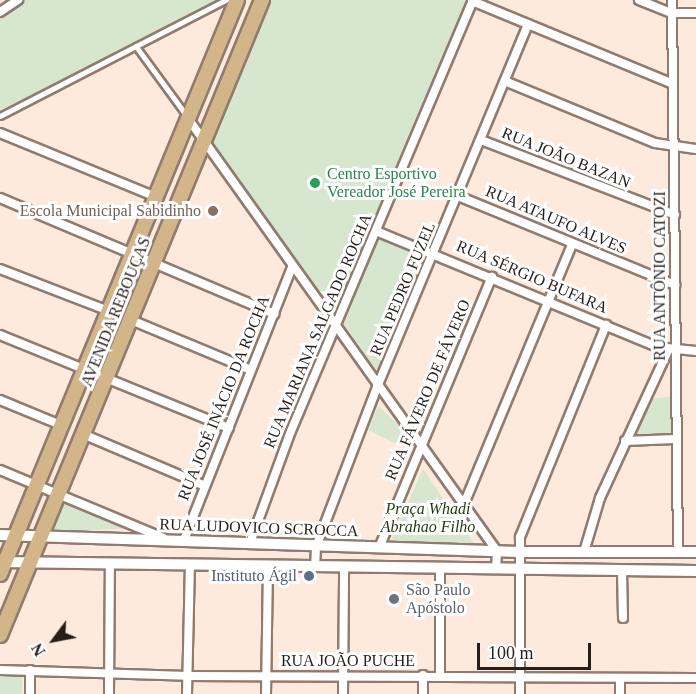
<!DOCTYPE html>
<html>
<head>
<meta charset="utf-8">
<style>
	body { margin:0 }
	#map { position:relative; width:696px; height:694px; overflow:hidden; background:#fdeadd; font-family:"Times New Roman",serif }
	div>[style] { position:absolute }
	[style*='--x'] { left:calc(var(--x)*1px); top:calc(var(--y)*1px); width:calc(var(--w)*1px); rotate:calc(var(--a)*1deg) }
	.green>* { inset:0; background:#d6e6cf; transform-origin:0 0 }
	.roads { filter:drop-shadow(2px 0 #917b6e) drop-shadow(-2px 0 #917b6e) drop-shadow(0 2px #917b6e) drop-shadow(0 -2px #917b6e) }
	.service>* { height:4.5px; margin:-2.25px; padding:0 2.25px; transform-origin:2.25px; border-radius:2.25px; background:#fff }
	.minor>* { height:8px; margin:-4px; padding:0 4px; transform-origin:4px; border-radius:4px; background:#fff }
	.tertiary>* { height:10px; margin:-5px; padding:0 5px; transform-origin:5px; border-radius:5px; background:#fff }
	.primary>* { height:14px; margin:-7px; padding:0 7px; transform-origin:7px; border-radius:7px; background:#d3b58a }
	.dots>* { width:16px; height:16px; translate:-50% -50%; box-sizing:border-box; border:3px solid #fff; border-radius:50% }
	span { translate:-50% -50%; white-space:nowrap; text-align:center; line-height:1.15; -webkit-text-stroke:6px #fff; paint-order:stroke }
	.street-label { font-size:16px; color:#271e19 }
	.leisure-label { font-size:16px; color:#27864d }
	.left { translate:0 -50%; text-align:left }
	.education-label { font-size:16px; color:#785e54 }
	.right { translate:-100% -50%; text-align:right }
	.park-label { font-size:16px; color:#1e3a0c; font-style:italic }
	.service-label { font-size:16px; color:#4e5e75 }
	.worship-label { font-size:16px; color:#5b616d }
	.north { position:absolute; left:24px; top:610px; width:60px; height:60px; -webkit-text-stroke:4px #fff; paint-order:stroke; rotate:238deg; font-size:16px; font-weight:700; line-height:24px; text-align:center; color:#271e19 }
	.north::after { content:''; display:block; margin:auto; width:21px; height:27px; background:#271e19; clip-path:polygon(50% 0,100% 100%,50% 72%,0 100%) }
	.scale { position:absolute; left:477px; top:643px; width:114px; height:27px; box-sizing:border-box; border:3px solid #271e19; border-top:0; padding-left:8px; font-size:18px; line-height:21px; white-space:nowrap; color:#271e19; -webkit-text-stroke:4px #fff; paint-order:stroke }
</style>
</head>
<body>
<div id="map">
	<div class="green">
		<div style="clip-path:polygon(25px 0,232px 0,0 110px,0 18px)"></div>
		<div style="clip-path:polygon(268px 0,466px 0,334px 313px,211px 140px)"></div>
		<div style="clip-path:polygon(378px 235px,429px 252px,380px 375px,344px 324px)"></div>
		<div style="clip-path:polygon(674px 396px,675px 435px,635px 437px,649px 399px)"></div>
		<div style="clip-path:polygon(378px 406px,400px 426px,411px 451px,368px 430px)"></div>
		<div style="clip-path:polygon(423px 469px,474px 544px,391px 541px)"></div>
		<div style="clip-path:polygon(62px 499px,134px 528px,59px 532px,50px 526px)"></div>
		<div style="left:0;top:677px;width:22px;height:17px"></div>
	</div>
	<div class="roads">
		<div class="service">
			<div style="--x:136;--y:46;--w:87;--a:53.9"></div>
			<div style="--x:0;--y:116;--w:254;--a:-27.2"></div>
		</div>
		<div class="minor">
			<div style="--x:639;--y:0;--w:35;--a:22"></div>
			<div style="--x:672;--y:13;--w:24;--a:0"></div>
			<div style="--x:672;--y:0;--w:551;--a:89.38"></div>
			<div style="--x:472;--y:1;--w:217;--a:22.4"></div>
			<div style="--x:0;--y:12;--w:22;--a:-34"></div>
			<div style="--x:507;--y:82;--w:160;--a:22.4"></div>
			<div style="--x:655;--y:143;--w:41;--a:8.3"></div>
			<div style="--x:187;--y:117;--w:533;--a:54.46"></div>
			<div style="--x:497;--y:551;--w:18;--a:93"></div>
			<div style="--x:0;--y:133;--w:169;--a:22.3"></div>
			<div style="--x:481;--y:140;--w:208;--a:21.1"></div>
			<div style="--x:458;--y:196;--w:235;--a:22.3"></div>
			<div style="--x:0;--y:198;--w:298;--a:22.9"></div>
			<div style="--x:376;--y:231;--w:304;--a:22.4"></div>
			<div style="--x:657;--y:347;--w:39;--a:6"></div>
			<div style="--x:0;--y:269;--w:117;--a:21.1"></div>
			<div style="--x:131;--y:320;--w:130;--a:22.6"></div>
			<div style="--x:0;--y:335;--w:247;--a:22.1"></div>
			<div style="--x:0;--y:400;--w:68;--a:22.4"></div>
			<div style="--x:85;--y:435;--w:130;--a:23"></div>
			<div style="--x:625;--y:441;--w:50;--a:-2.3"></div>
			<div style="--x:0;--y:470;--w:177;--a:22.6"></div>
			<div style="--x:464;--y:504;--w:282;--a:-67.4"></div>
			<div style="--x:184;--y:540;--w:294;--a:-68.4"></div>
			<div style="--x:250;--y:543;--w:119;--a:-69.9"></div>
			<div style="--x:291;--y:431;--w:468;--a:-67.1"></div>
			<div style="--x:379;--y:548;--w:294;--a:-67.4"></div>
			<div style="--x:584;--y:552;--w:56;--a:-73.5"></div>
			<div style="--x:600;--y:498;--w:162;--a:-65.2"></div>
			<div style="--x:315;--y:567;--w:20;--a:-87"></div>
			<div style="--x:316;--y:547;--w:171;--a:-69.1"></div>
			<div style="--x:377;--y:387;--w:393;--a:-67.4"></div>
			<div style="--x:440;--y:570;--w:106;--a:90"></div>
			<div style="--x:622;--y:570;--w:48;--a:88.8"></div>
			<div style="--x:0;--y:670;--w:187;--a:1.8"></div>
			<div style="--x:187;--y:676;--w:509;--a:0.23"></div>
			<div style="--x:30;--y:694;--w:24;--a:-90"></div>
			<div style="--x:109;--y:694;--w:130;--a:-89.6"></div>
			<div style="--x:187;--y:694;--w:129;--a:-88.7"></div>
			<div style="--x:266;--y:694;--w:127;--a:-89.1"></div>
			<div style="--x:343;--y:694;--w:126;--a:-89.5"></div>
			<div style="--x:423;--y:694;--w:19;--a:-90"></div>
			<div style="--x:520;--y:694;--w:157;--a:-90"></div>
			<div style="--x:520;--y:537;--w:229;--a:-67.9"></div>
			<div style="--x:620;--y:694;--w:16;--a:-90"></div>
		</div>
		<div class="tertiary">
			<div style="--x:0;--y:535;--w:520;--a:1.87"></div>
			<div style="--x:520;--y:552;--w:176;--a:0"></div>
			<div style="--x:0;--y:562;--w:696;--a:0.74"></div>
		</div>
		<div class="primary">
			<div style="--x:0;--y:574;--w:621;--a:-67.56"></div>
			<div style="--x:0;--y:635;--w:687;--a:-67.58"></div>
		</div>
	</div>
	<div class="dots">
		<div style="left:315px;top:183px;background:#2e9e5b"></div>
		<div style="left:213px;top:211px;background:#8d6e63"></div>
		<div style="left:309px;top:576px;background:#5c6f8a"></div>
		<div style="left:394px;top:599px;background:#6b7280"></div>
	</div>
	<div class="street-label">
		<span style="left:566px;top:158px;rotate:22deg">RUA JOÃO BAZAN</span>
		<span style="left:556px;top:220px;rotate:23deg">RUA ATAUFO ALVES</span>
		<span style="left:660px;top:276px;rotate:-90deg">RUA ANTÔNIO CATOZI</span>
		<span style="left:532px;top:277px;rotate:23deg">RUA SÉRGIO BUFARA</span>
		<span style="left:403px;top:289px;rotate:-67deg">RUA PEDRO FUZEL</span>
		<span style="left:116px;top:312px;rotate:-68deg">AVENIDA REBOUÇAS</span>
		<span style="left:318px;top:331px;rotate:-67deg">RUA MARIANA SALGADO ROCHA</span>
		<span style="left:428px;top:390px;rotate:-67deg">RUA FÁVERO DE FÁVERO</span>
		<span style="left:224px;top:398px;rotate:-68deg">RUA JOSÉ INÁCIO DA ROCHA</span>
		<span style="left:259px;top:528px;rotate:2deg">RUA LUDOVICO SCROCCA</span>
		<span style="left:348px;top:661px">RUA JOÃO PUCHE</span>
	</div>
	<div class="leisure-label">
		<span class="left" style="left:327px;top:183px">Centro Esportivo<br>Vereador José Pereira</span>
	</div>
	<div class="education-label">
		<span class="right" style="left:201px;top:211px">Escola Municipal Sabidinho</span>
	</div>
	<div class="park-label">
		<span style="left:428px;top:518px">Praça Whadi<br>Abrahao Filho</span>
	</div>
	<div class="service-label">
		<span class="right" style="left:297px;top:576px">Instituto Ágil</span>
	</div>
	<div class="worship-label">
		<span class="left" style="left:406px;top:599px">São Paulo<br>Apóstolo</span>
	</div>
	<div class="north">N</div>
	<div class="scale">100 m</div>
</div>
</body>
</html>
